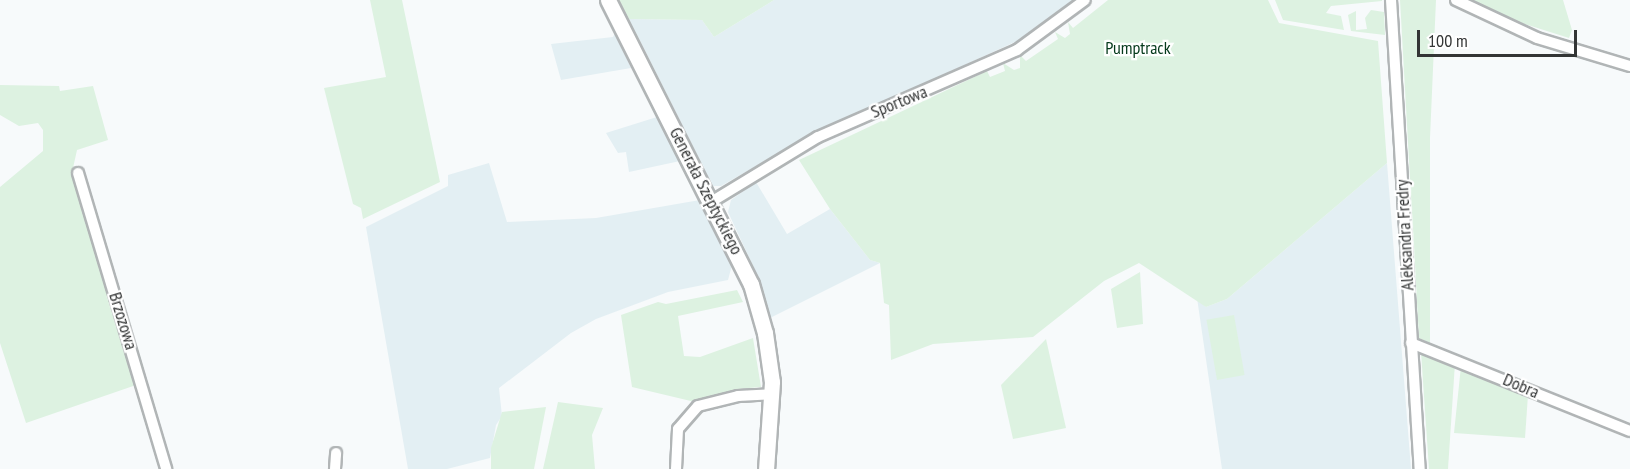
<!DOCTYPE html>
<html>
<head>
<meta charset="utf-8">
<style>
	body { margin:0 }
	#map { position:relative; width:1630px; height:469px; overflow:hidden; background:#f7fafb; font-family:"PT Sans Narrow",sans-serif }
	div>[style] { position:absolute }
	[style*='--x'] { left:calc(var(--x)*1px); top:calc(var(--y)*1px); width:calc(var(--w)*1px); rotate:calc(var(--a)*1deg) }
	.built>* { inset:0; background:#e3eff3 }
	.green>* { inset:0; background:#ddf2e1; transform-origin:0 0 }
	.roads { filter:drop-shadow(2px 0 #b1b5b6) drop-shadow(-2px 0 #b1b5b6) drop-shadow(0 2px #b1b5b6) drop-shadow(0 -2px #b1b5b6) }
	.minor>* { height:10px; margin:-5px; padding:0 5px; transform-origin:5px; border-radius:5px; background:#fff }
	.secondary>* { height:15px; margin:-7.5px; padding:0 7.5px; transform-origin:7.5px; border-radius:7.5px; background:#fff }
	span { translate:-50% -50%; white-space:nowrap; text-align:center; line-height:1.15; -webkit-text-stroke:4.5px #fff; paint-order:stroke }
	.park-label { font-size:18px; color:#04391b }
	.street-label { font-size:18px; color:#333535 }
	.scale { position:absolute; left:1417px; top:30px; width:160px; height:27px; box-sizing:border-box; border:3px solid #333535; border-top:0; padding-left:8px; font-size:18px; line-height:21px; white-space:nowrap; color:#333535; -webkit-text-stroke:4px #fff; paint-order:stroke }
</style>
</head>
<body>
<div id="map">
	<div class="built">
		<div style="clip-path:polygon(774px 0,1075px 0,1017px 41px,805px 138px,721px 186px,713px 186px,629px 19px,702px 20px,714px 37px)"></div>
		<div style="clip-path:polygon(615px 33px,631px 68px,561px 80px,551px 44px,613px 37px)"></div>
		<div style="clip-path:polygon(657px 117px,680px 161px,629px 172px,626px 152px,618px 153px,606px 133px)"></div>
		<div style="clip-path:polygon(489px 163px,507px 222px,596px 218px,700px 200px,732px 265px,728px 280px,668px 292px,596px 319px,571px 333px,499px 388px,502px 416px,496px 425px,490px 458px,447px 469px,408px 469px,366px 227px,448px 186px,448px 175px)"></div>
		<div style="clip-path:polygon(1387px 163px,1411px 469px,1222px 469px,1197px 298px,1206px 307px,1227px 299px)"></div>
		<div style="clip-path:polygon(756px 182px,787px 234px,830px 209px,870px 260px,880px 263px,770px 318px,754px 268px,728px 212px,731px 200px)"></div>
	</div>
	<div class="green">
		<div style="clip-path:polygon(370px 0,402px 0,440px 182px,363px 219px,361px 208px,353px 204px,324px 88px,386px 77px)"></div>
		<div style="clip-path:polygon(619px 0,774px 0,714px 37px,702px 20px,629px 19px)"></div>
		<div style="clip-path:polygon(1108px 0,1268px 0,1279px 23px,1378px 41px,1387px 163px,1227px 299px,1206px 307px,1139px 263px,1104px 281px,1033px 337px,933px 344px,891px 360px,889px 305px,884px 303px,880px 263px,870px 260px,830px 209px,799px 160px,987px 71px,990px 77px,1005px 71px,1003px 63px,1014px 70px,1020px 68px,1020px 55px,1026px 61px,1058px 39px,1055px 32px,1065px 38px,1070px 34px,1068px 22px,1073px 28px)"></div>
		<div style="clip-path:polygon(1275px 0,1382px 0,1382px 1px,1331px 6px,1326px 13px,1341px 16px,1344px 30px,1283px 20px)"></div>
		<div style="clip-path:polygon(1400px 0,1436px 0,1430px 138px,1430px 343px,1419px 338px)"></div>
		<div style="clip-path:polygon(1473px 0,1563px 0,1572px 30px,1569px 38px,1509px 19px)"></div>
		<div style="clip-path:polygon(1371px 10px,1384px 12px,1385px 35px,1351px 31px,1348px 15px,1356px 11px,1356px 30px,1367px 29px,1365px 18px)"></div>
		<div style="clip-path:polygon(0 85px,59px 86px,60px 91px,93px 86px,108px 140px,77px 150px,73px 168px,139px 384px,26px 423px,0 343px,0 187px,43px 151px,43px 130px,38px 123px,19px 126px,0 115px)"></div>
		<div style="clip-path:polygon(1140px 272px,1143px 324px,1117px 328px,1111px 289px)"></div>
		<div style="clip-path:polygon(737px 290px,743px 302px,678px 316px,684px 356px,700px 357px,753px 338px,761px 387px,738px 389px,695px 402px,632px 387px,621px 315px,658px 302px,666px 304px)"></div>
		<div style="left:1234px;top:315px;width:61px;height:28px;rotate:80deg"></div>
		<div style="clip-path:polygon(1046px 339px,1066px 428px,1013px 439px,1001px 385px)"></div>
		<div style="clip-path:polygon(1421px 352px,1455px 363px,1448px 469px,1429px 469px)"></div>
		<div style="clip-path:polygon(1461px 366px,1528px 395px,1525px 438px,1454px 433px)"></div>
		<div style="clip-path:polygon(558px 402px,603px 408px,592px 435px,595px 469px,543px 469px)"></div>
		<div style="clip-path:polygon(546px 407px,534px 469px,491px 469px,491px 448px,502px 412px)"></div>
	</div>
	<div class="roads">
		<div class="minor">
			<div style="--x:1391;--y:0;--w:470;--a:86.5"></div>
			<div style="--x:1456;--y:0;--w:89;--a:25.1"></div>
			<div style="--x:1537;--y:38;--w:97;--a:16.8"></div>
			<div style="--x:78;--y:173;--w:309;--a:73.4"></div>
			<div style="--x:711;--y:202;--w:125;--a:-31.3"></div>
			<div style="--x:818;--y:137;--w:217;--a:-23.6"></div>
			<div style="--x:1017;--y:50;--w:84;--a:-36.3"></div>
			<div style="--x:1411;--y:343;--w:236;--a:21.9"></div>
			<div style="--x:335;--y:469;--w:16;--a:-86"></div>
			<div style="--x:676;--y:469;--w:40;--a:-87.1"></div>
			<div style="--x:678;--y:429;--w:30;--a:-49"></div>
			<div style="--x:698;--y:406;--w:41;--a:-14"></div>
			<div style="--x:738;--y:396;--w:33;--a:-3"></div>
		</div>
		<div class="secondary">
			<div style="--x:608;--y:0;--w:318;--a:63.3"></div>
			<div style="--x:751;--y:284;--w:51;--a:74.1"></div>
			<div style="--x:765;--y:333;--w:49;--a:81.9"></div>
			<div style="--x:772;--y:382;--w:87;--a:93.9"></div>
		</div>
	</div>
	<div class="park-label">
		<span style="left:1138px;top:48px">Pumptrack</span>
	</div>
	<div class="street-label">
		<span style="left:899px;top:102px;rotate:-22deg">Sportowa</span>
		<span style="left:706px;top:191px;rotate:63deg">Generała Szeptyckiego</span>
		<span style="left:1405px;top:235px;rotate:-93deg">Aleksandra Fredry</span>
		<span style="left:123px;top:321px;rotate:73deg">Brzozowa</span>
		<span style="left:1521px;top:386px;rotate:23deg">Dobra</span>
	</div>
	<div class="scale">100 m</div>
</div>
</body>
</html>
